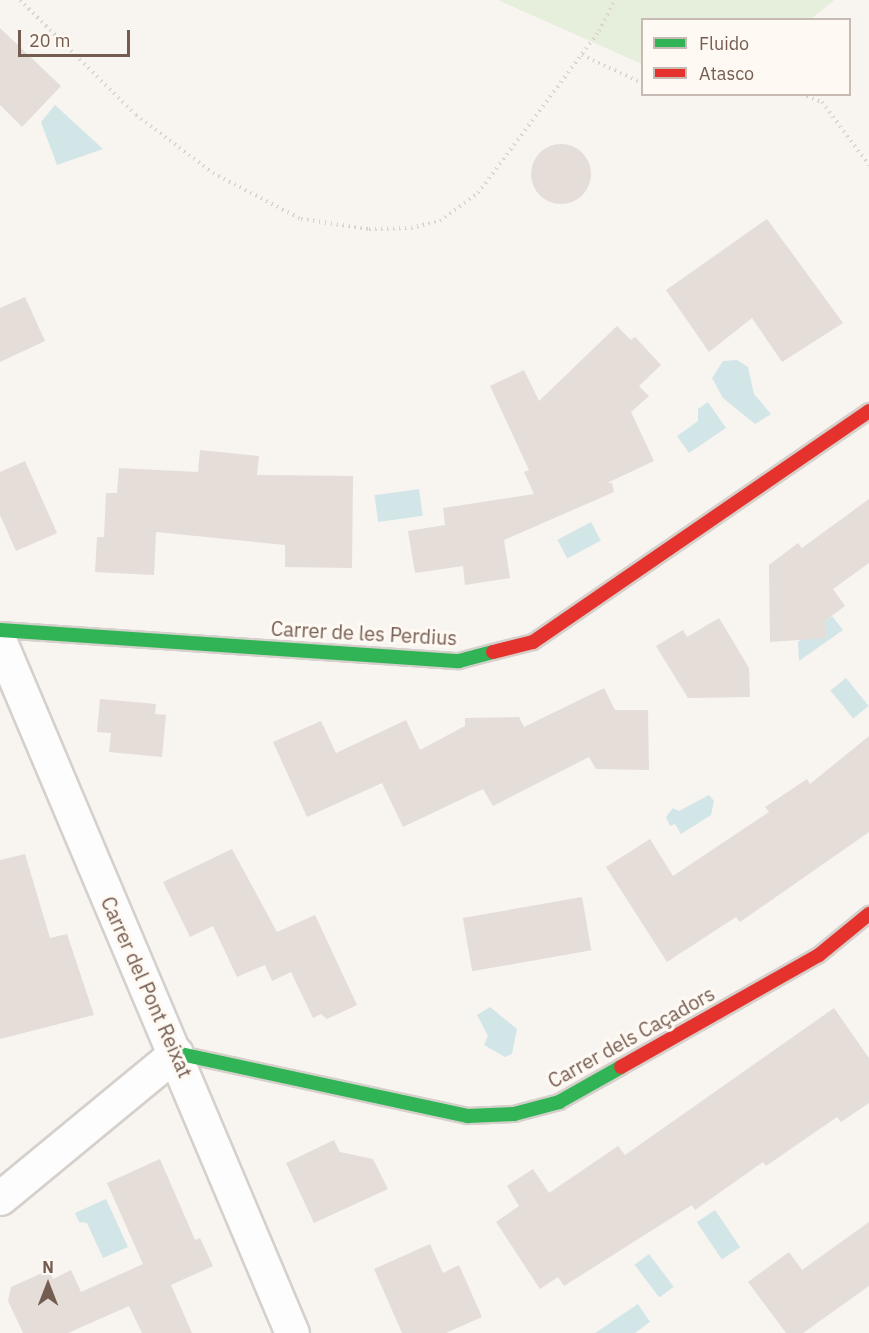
<!DOCTYPE html>
<html>
<head>
<meta charset="utf-8">
<style>
	body { margin:0 }
	#map { position:relative; width:869px; height:1333px; overflow:hidden; background:#f8f4f0; font-family:"IBM Plex Sans",sans-serif }
	div>[style] { position:absolute }
	[style*='--x'] { left:calc(var(--x)*1px); top:calc(var(--y)*1px); width:calc(var(--w)*1px); rotate:calc(var(--a)*1deg) }
	.green>* { inset:0; background:#e6eedc }
	.water>* { inset:0; background:#d2e6e8; transform-origin:0 0 }
	.building>* { inset:0; background:#e5ddd7; transform-origin:0 0 }
	.round { border-radius:50% }
	.path>* { height:4px; margin-top:-2px; transform-origin:0; background:repeating-linear-gradient(90deg,#dad4d0 0 1.5px,transparent 0 6px) }
	.roads { filter:drop-shadow(2px 0 #d5d0cb) drop-shadow(-2px 0 #d5d0cb) drop-shadow(0 2px #d5d0cb) drop-shadow(0 -2px #d5d0cb) }
	.street>* { height:33px; margin:-16.5px; padding:0 16.5px; transform-origin:16.5px; border-radius:16.5px; background:#fefdfd }
	.fast>* { height:14px; margin:-7px; padding:0 7px; transform-origin:7px; border-radius:7px; background:#30b455 }
	.jam>* { height:14px; margin:-7px; padding:0 7px; transform-origin:7px; border-radius:7px; background:#e5322d }
	span { translate:-50% -50%; white-space:nowrap; text-align:center; line-height:1.15; -webkit-text-stroke:6px #fef9f3; paint-order:stroke }
	.street-label { font-size:20px; color:#755c50 }
	.legend { position:absolute; left:641px; top:18px; width:210px; height:78px; box-sizing:border-box; background:#fef9f3; border:2px solid #c7bab2; margin:0; padding:8px 10px; list-style:none; font-size:18px; color:#755c50 }
	.legend li { display:flex; align-items:center; gap:12px; height:30px }
	.legend b { width:30px; border:2px solid #c7bab2 }
	.north { position:absolute; left:18px; top:1255px; width:60px; height:60px; -webkit-text-stroke:4px #fef9f3; paint-order:stroke; rotate:0deg; font-size:16px; font-weight:700; line-height:24px; text-align:center; color:#755c50 }
	.north::after { content:''; display:block; margin:auto; width:21px; height:27px; background:#755c50; clip-path:polygon(50% 0,100% 100%,50% 72%,0 100%) }
	.scale { position:absolute; left:18px; top:30px; width:112px; height:27px; box-sizing:border-box; border:3px solid #755c50; border-top:0; padding-left:8px; font-size:18px; line-height:21px; white-space:nowrap; color:#755c50; -webkit-text-stroke:4px #fef9f3; paint-order:stroke }
</style>
</head>
<body>
<div id="map">
	<div class="green">
		<div style="clip-path:polygon(498px 0,834px 0,811px 19px,642px 20px,642px 64px)"></div>
	</div>
	<div class="water">
		<div style="clip-path:polygon(55px 105px,103px 149px,57px 165px,41px 122px)"></div>
		<div style="clip-path:polygon(737px 360px,748px 367px,754px 394px,771px 414px,755px 424px,723px 398px,712px 378px,723px 361px)"></div>
		<div style="clip-path:polygon(708px 402px,726px 428px,689px 453px,677px 436px,698px 421px,698px 409px)"></div>
		<div style="left:419px;top:489px;width:27px;height:45px;rotate:82deg"></div>
		<div style="left:591px;top:522px;width:21px;height:38px;rotate:62deg"></div>
		<div style="clip-path:polygon(832px 616px,843px 630px,799px 661px,798px 642px)"></div>
		<div style="left:846px;top:678px;width:36px;height:20px;rotate:51deg"></div>
		<div style="clip-path:polygon(709px 795px,714px 801px,711px 815px,681px 834px,675px 824px,670px 826px,666px 817px,673px 808px,679px 811px)"></div>
		<div style="clip-path:polygon(490px 1007px,517px 1029px,512px 1054px,505px 1057px,484px 1045px,488px 1036px,477px 1015px)"></div>
		<div style="clip-path:polygon(106px 1199px,128px 1247px,103px 1258px,87px 1223px,79px 1222px,75px 1213px)"></div>
		<div style="left:715px;top:1210px;width:45px;height:22px;rotate:56deg"></div>
		<div style="left:649px;top:1254px;width:41px;height:18px;rotate:53deg"></div>
		<div style="clip-path:polygon(638px 1304px,650px 1322px,635px 1333px,595px 1333px)"></div>
	</div>
	<div class="building">
		<div style="clip-path:polygon(0 28px,61px 86px,22px 127px,0 105px)"></div>
		<div class="round" style="left:531px;top:144px;width:60px;height:60px"></div>
		<div style="clip-path:polygon(767px 219px,843px 323px,782px 362px,752px 318px,709px 352px,666px 290px)"></div>
		<div style="clip-path:polygon(25px 297px,45px 341px,0 362px,0 308px)"></div>
		<div style="clip-path:polygon(617px 326px,631px 340px,635px 337px,661px 365px,639px 386px,649px 396px,631px 412px,654px 461px,607px 483px,612px 483px,614px 492px,504px 540px,510px 578px,465px 585px,463px 566px,415px 573px,408px 531px,445px 525px,443px 508px,534px 494px,524px 472px,529px 470px,490px 386px,524px 370px,539px 401px)"></div>
		<div style="clip-path:polygon(200px 450px,259px 456px,257px 475px,353px 476px,352px 568px,285px 567px,285px 545px,156px 532px,154px 575px,95px 572px,97px 537px,104px 537px,106px 493px,117px 493px,119px 468px,198px 472px)"></div>
		<div style="clip-path:polygon(25px 461px,57px 533px,16px 551px,0 515px,0 472px)"></div>
		<div style="clip-path:polygon(869px 499px,869px 563px,833px 589px,845px 606px,825px 621px,826px 638px,770px 642px,769px 565px,798px 543px,802px 548px)"></div>
		<div style="clip-path:polygon(719px 618px,749px 668px,750px 697px,688px 698px,656px 646px,683px 630px,687px 637px)"></div>
		<div style="clip-path:polygon(604px 688px,615px 710px,648px 710px,649px 770px,596px 769px,589px 757px,493px 806px,483px 789px,403px 827px,382px 783px,307px 817px,273px 742px,321px 721px,336px 753px,406px 720px,420px 750px,465px 726px,465px 718px,519px 717px,524px 727px)"></div>
		<div style="clip-path:polygon(100px 699px,156px 704px,155px 714px,166px 715px,162px 757px,109px 752px,111px 733px,97px 732px)"></div>
		<div style="clip-path:polygon(869px 736px,869px 832px,740px 922px,736px 917px,667px 962px,606px 867px,650px 839px,673px 876px,769px 812px,765px 807px,807px 779px,810px 784px)"></div>
		<div style="clip-path:polygon(232px 849px,277px 932px,315px 915px,357px 1005px,327px 1019px,321px 1014px,313px 1018px,291px 972px,272px 981px,265px 965px,237px 977px,213px 926px,190px 937px,163px 882px)"></div>
		<div style="clip-path:polygon(25px 854px,50px 938px,67px 934px,94px 1015px,0 1039px,0 860px)"></div>
		<div style="left:582px;top:897px;width:54px;height:121px;rotate:80deg"></div>
		<div style="clip-path:polygon(834px 1008px,869px 1058px,869px 1103px,841px 1122px,837px 1117px,766px 1166px,763px 1162px,695px 1210px,692px 1205px,564px 1286px,558px 1277px,540px 1289px,496px 1222px,519px 1206px,507px 1186px,533px 1169px,549px 1193px,618px 1146px,625px 1155px)"></div>
		<div style="clip-path:polygon(334px 1140px,340px 1152px,373px 1159px,388px 1189px,314px 1223px,286px 1163px)"></div>
		<div style="clip-path:polygon(160px 1159px,195px 1240px,200px 1238px,213px 1266px,171px 1285px,192px 1333px,142px 1333px,129px 1306px,68px 1333px,23px 1333px,8px 1301px,11px 1287px,49px 1270px,53px 1279px,71px 1270px,81px 1292px,143px 1264px,107px 1183px)"></div>
		<div style="clip-path:polygon(869px 1222px,869px 1286px,803px 1333px,786px 1333px,748px 1282px,789px 1252px,802px 1270px)"></div>
		<div style="clip-path:polygon(430px 1244px,443px 1273px,459px 1265px,482px 1317px,446px 1333px,402px 1333px,374px 1269px)"></div>
	</div>
	<div class="path">
		<div style="--x:20;--y:0;--w:163;--a:44.8"></div>
		<div style="--x:136;--y:115;--w:96;--a:37"></div>
		<div style="--x:213;--y:173;--w:99;--a:27.6"></div>
		<div style="--x:301;--y:219;--w:69;--a:8.4"></div>
		<div style="--x:369;--y:229;--w:42;--a:-1.4"></div>
		<div style="--x:411;--y:228;--w:30;--a:-14"></div>
		<div style="--x:440;--y:221;--w:47;--a:-36.4"></div>
		<div style="--x:478;--y:193;--w:202;--a:-53.2"></div>
		<div style="--x:599;--y:31;--w:35;--a:-63"></div>
		<div style="--x:582;--y:55;--w:66;--a:25"></div>
		<div style="--x:801;--y:94;--w:22;--a:21"></div>
		<div style="--x:822;--y:102;--w:79;--a:53.3"></div>
	</div>
	<div class="roads">
		<div class="street">
			<div style="--x:0;--y:642;--w:750;--a:67.09"></div>
			<div style="--x:0;--y:1198;--w:228;--a:-39.5"></div>
		</div>
		<div class="fast">
			<div style="--x:0;--y:630;--w:460;--a:3.9"></div>
			<div style="--x:459;--y:661;--w:35;--a:-15"></div>
			<div style="--x:176;--y:1053;--w:299;--a:12.2"></div>
			<div style="--x:468;--y:1116;--w:46;--a:-2.5"></div>
			<div style="--x:514;--y:1114;--w:47;--a:-14.9"></div>
			<div style="--x:559;--y:1102;--w:71;--a:-29.4"></div>
		</div>
		<div class="jam">
			<div style="--x:493;--y:652;--w:41;--a:-14"></div>
			<div style="--x:533;--y:642;--w:408;--a:-34.5"></div>
			<div style="--x:621;--y:1067;--w:227;--a:-29.5"></div>
			<div style="--x:819;--y:955;--w:65;--a:-39.4"></div>
		</div>
	</div>
	<div class="street-label">
		<span style="left:364px;top:633px;rotate:3deg">Carrer de les Perdius</span>
		<span style="left:147px;top:987px;rotate:66deg">Carrer del Pont Reixat</span>
		<span style="left:631px;top:1037px;rotate:-29deg">Carrer dels Caçadors</span>
	</div>
	<ul class="legend">
	<li><b style="height:8px;background:#30b455"></b>Fluido</li>
	<li><b style="height:8px;background:#e5322d"></b>Atasco</li>
	</ul>
	<div class="north">N</div>
	<div class="scale">20 m</div>
</div>
</body>
</html>
